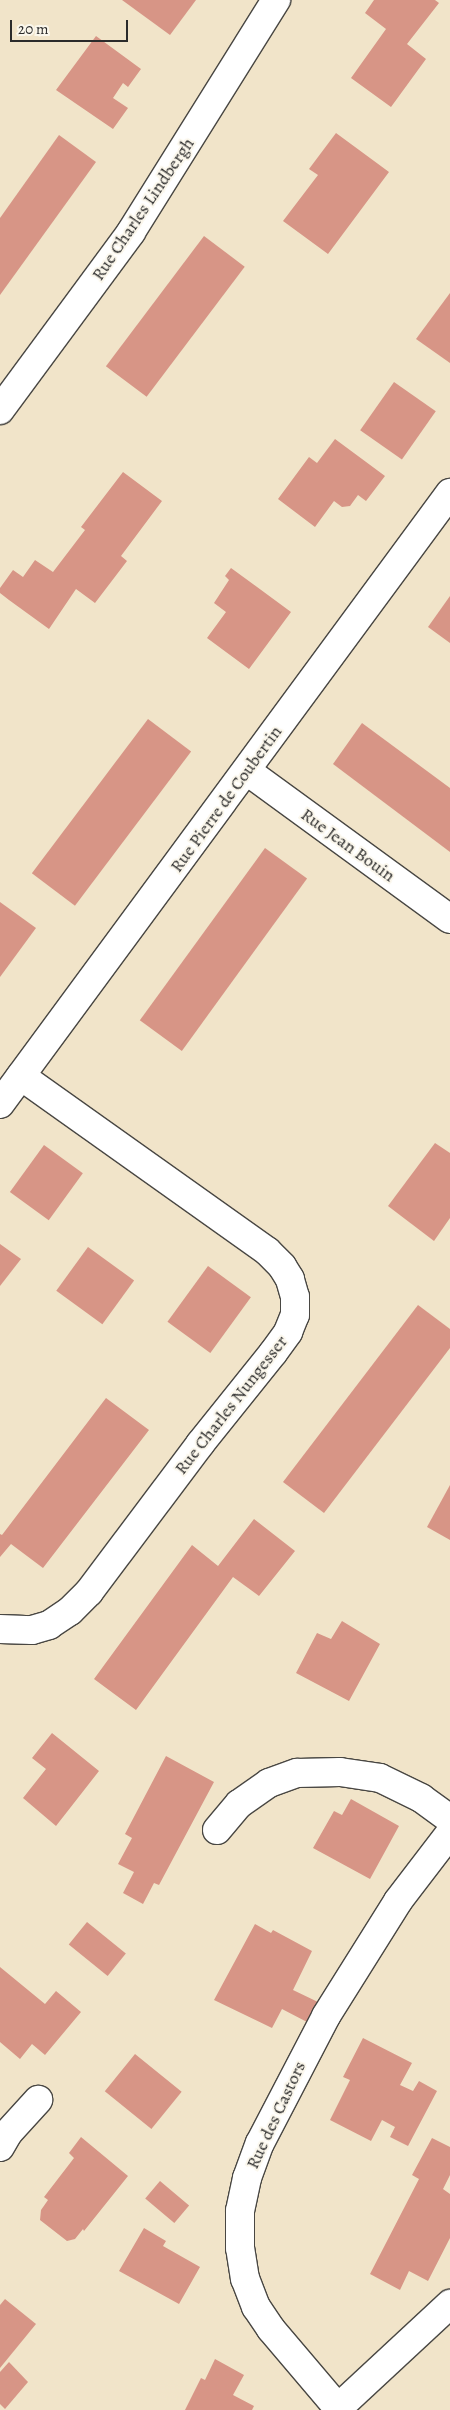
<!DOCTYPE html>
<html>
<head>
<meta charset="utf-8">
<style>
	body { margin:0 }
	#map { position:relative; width:450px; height:2410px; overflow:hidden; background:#f1e4c9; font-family:Alegreya,serif }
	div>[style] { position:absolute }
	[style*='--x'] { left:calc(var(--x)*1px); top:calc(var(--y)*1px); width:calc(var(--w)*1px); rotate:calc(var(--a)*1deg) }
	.building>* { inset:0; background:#d79586; transform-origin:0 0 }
	.roads { filter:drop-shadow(1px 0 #494743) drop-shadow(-1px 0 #494743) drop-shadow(0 1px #494743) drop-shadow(0 -1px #494743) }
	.minor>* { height:28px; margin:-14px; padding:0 14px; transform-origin:14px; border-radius:14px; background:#fff }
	span { translate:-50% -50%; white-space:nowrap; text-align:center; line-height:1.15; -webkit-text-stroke:4px #fbf7ec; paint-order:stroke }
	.street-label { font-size:18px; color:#2b2b2b }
	.scale { position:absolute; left:10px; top:20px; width:118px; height:22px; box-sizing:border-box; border:2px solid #2b2b2b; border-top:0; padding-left:6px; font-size:15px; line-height:18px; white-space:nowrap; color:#2b2b2b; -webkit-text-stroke:4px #fbf7ec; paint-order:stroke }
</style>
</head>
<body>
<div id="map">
	<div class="building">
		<div style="clip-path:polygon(122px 0,196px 0,170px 35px)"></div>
		<div style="clip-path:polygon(374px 0,435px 0,439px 3px,407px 44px,426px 59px,391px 107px,351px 78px,386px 29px,365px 13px)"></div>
		<div style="clip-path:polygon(96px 36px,141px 69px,128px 87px,123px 83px,113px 98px,128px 108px,113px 129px,56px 90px)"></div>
		<div style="clip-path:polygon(336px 133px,389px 172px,328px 254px,283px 221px,318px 175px,309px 169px)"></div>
		<div style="clip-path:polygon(59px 135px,96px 162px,0 295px,0 218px)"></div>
		<div style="left:204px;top:236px;width:51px;height:163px;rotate:37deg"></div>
		<div style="clip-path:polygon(450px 293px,450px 363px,416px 339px)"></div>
		<div style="left:394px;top:382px;width:51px;height:59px;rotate:35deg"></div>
		<div style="clip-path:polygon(335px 439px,385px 476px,366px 501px,358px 495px,350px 506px,342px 507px,334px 501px,315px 527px,278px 499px,309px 457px,317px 463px)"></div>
		<div style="clip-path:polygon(123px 472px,162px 501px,121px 556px,127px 561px,95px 603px,76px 589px,49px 629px,9px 600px,0 593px,0 588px,13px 570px,23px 577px,35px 560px,53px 572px,85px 530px,81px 527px)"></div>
		<div style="clip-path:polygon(231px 568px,291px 612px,249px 669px,207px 638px,226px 612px,214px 603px,229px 580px,225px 576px)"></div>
		<div style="clip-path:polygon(450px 596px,450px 643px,428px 627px)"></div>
		<div style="left:148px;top:719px;width:54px;height:193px;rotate:37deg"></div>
		<div style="clip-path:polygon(362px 723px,450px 788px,450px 852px,333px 764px)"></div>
		<div style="left:265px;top:848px;width:52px;height:213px;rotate:36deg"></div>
		<div style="clip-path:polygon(0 902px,36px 928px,0 977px)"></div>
		<div style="clip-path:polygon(435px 1143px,450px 1153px,450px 1218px,434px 1241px,388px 1206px)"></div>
		<div style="left:44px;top:1145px;width:48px;height:58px;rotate:36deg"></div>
		<div style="clip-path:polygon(0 1244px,21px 1259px,0 1286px)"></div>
		<div style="left:88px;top:1247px;width:57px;height:54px;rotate:36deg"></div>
		<div style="left:208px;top:1266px;width:53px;height:69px;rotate:36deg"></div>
		<div style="clip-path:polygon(418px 1305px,450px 1329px,450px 1348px,324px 1513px,283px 1482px)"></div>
		<div style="clip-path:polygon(106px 1398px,149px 1430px,43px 1568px,11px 1544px,0 1557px,0 1534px,2px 1535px)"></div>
		<div style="clip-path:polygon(450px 1485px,450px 1540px,427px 1527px)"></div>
		<div style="clip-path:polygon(254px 1519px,295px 1551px,259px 1596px,233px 1577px,136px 1710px,94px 1679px,192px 1545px,218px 1566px)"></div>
		<div style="clip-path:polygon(342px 1621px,380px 1644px,349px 1701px,296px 1673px,317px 1633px,331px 1639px)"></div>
		<div style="clip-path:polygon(52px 1733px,99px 1771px,56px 1826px,23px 1798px,46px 1769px,32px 1758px)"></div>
		<div style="clip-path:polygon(166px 1756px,214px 1782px,159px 1885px,154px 1883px,143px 1904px,123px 1893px,134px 1872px,118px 1864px,132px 1838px,125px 1834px)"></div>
		<div style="clip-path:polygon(351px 1799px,399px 1826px,370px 1879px,313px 1848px,334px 1811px,342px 1815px)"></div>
		<div style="left:87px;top:1922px;width:50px;height:29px;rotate:39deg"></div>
		<div style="clip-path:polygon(255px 1924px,271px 1933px,273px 1930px,312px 1951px,293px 1990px,318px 2002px,307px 2022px,282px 2009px,272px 2028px,214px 2000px)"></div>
		<div style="clip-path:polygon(0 1967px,45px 2004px,56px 1991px,81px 2012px,45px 2055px,32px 2044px,20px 2059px,0 2042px)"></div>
		<div style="clip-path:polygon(363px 2038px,412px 2063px,400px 2085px,413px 2091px,419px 2081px,437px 2091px,408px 2146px,390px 2137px,395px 2127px,382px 2120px,371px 2141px,330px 2120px,350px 2080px,343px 2077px)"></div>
		<div style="left:135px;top:2054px;width:60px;height:48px;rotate:39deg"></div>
		<div style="clip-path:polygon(81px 2137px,128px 2176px,84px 2231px,83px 2229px,75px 2239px,67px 2241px,40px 2220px,41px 2210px,48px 2200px,44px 2197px,74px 2158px,69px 2153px)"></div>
		<div style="clip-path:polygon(432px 2138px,450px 2147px,450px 2175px,443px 2189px,450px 2194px,450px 2238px,428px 2281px,409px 2271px,400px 2290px,370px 2274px,419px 2179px,412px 2175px)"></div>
		<div style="left:160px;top:2181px;width:38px;height:23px;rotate:40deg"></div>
		<div style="clip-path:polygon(144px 2228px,166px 2241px,163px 2246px,200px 2267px,179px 2304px,119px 2271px)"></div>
		<div style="clip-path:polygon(5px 2299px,36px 2324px,0 2368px,0 2305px)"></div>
		<div style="clip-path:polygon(215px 2359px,244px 2375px,233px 2395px,254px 2406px,252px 2410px,185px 2410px,201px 2378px,205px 2380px)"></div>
		<div style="clip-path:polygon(9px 2362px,28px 2382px,5px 2409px,0 2404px,0 2372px)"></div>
	</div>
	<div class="roads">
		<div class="minor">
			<div style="--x:0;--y:410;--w:221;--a:-53.6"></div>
			<div style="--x:131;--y:232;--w:274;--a:-58"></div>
			<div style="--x:247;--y:771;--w:251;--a:36.1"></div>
			<div style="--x:0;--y:1104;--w:759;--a:-53.63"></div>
			<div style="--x:0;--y:1629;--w:32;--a:2"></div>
			<div style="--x:32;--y:1630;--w:18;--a:-16"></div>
			<div style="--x:49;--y:1625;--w:25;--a:-34"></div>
			<div style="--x:70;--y:1611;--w:27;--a:-45"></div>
			<div style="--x:89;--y:1592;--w:185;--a:-53.1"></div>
			<div style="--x:200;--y:1444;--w:117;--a:-51.3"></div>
			<div style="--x:273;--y:1353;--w:26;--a:-54"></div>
			<div style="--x:288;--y:1332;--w:18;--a:-68"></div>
			<div style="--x:295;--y:1315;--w:18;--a:-90"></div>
			<div style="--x:295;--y:1297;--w:19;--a:-106"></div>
			<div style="--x:290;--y:1279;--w:15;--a:-122"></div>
			<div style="--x:282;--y:1266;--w:21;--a:-135"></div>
			<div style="--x:267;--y:1251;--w:302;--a:-144.6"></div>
			<div style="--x:217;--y:1830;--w:34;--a:-50"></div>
			<div style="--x:239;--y:1804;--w:37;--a:-35"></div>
			<div style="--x:269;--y:1783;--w:30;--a:-20"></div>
			<div style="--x:297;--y:1773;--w:43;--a:-1.3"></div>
			<div style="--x:340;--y:1772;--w:40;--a:8.5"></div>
			<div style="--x:380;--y:1778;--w:46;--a:26"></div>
			<div style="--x:421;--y:1798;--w:36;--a:36"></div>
			<div style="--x:0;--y:2147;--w:16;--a:-60"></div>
			<div style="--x:8;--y:2133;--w:45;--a:-47.7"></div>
			<div style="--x:338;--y:2408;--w:104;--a:-130.3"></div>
			<div style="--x:271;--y:2329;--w:27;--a:-124"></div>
			<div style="--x:256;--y:2307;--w:30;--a:-111"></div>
			<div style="--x:245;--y:2279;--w:31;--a:-99"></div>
			<div style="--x:240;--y:2248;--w:37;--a:-90"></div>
			<div style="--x:240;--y:2211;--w:34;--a:-78"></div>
			<div style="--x:247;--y:2178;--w:37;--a:-70"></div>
			<div style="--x:260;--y:2143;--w:143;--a:-62.5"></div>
			<div style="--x:326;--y:2016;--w:136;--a:-57.9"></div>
			<div style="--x:398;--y:1901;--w:86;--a:-52.6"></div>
			<div style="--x:336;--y:2410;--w:156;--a:-42.9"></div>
		</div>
	</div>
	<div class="street-label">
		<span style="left:143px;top:209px;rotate:-56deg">Rue Charles Lindbergh</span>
		<span style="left:226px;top:799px;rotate:-54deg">Rue Pierre de Coubertin</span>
		<span style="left:348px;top:845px;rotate:36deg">Rue Jean Bouin</span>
		<span style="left:231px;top:1405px;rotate:-52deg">Rue Charles Nungesser</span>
		<span style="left:276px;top:2115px;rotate:-65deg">Rue des Castors</span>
	</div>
	<div class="scale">20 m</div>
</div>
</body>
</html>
